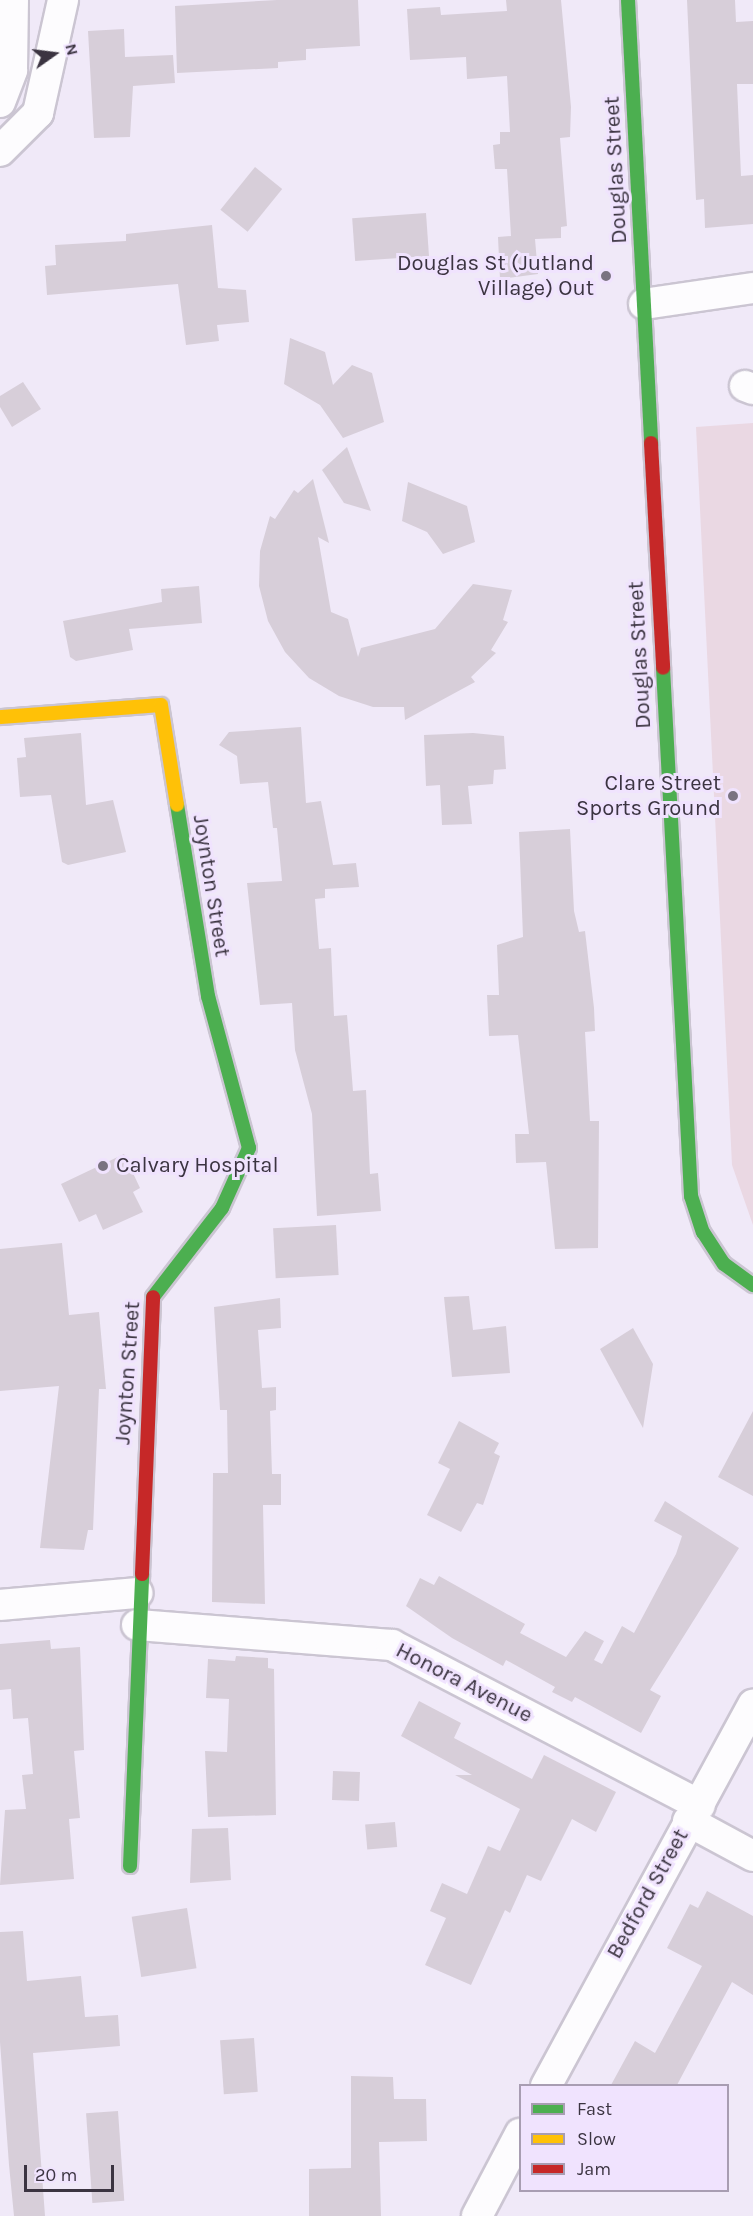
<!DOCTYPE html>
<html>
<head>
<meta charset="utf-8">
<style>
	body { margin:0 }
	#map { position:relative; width:753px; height:2216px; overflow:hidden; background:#f0e9f8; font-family:Karla,sans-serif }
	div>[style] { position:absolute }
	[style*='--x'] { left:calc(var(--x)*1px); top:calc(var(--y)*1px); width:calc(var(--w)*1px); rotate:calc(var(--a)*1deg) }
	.green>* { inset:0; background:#ead8e3 }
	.building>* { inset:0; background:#d7ced9; transform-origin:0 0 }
	.roads { filter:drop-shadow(2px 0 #cbc5d2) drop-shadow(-2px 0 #cbc5d2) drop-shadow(0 2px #cbc5d2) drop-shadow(0 -2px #cbc5d2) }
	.street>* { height:30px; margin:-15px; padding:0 15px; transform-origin:15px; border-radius:15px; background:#fdfcfe }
	.fast>* { height:14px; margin:-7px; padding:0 7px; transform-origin:7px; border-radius:7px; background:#4caf50 }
	.slow>* { height:14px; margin:-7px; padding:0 7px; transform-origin:7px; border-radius:7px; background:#ffc107 }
	.jam>* { height:14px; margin:-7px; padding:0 7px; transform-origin:7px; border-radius:7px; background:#c62828 }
	.dots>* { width:16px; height:16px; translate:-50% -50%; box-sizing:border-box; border:3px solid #f0e3fe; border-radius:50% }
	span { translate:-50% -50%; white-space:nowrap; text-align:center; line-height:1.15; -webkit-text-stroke:6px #f0e3fe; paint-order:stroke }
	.street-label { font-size:22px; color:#3b3441 }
	.poi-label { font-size:22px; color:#3b3441 }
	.right { translate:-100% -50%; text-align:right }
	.left { translate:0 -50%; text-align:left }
	.legend { position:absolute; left:519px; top:2084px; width:210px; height:108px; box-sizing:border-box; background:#f0e3fe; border:2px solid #a89db2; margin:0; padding:8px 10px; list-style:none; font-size:18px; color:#3b3441 }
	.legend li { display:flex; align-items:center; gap:12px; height:30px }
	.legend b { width:30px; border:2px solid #a89db2 }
	.north { position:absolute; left:24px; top:24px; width:60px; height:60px; -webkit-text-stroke:4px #f0e3fe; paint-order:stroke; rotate:76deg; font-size:16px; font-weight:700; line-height:24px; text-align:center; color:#3b3441 }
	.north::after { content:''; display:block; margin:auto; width:21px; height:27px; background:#3b3441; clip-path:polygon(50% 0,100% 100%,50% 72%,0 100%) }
	.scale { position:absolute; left:24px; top:2165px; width:90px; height:27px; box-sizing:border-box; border:3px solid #3b3441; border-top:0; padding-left:8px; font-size:18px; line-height:21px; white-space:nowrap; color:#3b3441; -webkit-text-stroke:4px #f0e3fe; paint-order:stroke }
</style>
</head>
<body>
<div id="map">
	<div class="green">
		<div style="clip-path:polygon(753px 423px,753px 1225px,732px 1165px,696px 427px)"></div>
	</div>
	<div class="building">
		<div style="clip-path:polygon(277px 0,358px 0,360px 46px,306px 49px,306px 60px,278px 62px,278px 68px,177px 73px,175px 6px)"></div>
		<div style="clip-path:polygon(506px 0,561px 0,571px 107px,570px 137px,560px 138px,567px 226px,561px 227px,561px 238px,535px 239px,538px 274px,500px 279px,498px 237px,511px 236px,507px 169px,495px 169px,493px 145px,500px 144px,500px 132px,510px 132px,507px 76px,467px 79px,466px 57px,410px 60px,407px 9px,440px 7px,441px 15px,507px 11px)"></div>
		<div style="clip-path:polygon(687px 0,735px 0,736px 22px,753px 21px,753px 84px,737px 84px,741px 176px,753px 175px,753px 224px,705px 228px,704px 199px,696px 200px)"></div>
		<div style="clip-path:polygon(124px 29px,125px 57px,173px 55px,175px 83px,133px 86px,130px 137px,94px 138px,88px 31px)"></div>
		<div style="left:255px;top:167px;width:35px;height:55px;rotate:39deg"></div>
		<div style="left:426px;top:213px;width:43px;height:74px;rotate:86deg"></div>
		<div style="clip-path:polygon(212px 225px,218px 288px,246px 290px,249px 322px,217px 325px,219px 341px,186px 345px,178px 284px,47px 295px,45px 266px,56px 265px,55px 245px,126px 241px,126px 234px)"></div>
		<div style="clip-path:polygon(290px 338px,325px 352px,333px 385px,352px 365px,372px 373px,384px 422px,343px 438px,320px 405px,284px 384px)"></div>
		<div style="clip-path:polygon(23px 382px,41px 409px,12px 427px,0 407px,0 396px)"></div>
		<div style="clip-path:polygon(347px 447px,371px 511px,344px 503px,322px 470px)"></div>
		<div style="clip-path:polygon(313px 479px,329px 543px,318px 537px,331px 612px,348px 619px,358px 657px,361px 648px,435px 629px,473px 584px,512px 590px,503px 620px,508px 622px,491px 650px,496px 653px,471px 677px,475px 682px,405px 720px,404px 707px,373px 707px,339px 696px,309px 678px,285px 652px,268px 621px,259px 586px,260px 551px,270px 516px,275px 519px,294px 490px,298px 493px)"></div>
		<div style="clip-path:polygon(408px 482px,467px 506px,475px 542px,443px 554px,427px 532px,402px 521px)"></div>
		<div style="clip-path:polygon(199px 586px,202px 623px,129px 629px,133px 650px,76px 661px,70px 657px,63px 621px,162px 602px,161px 589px)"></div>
		<div style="clip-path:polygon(301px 727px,306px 803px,321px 801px,333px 865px,356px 863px,359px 887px,325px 889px,325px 898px,315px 899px,319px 949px,331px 948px,334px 1016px,347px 1015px,353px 1091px,366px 1090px,370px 1174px,378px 1173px,381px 1211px,317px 1216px,312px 1114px,295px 1050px,292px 1003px,260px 1005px,247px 883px,282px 881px,277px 828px,273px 828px,268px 782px,240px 784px,237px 756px,219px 745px,229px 732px)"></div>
		<div style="clip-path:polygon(81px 733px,86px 805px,113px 800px,126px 852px,68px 865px,62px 862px,51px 795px,20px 797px,17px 758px,26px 757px,24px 738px)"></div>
		<div style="clip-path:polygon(473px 733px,504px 736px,506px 769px,494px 770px,493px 784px,468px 786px,472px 824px,442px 825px,440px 785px,426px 786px,424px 735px)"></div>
		<div style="clip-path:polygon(570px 829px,574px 911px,579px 932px,585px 931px,594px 1008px,595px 1031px,585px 1032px,590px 1121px,599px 1121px,598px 1248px,555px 1249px,546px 1162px,516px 1163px,515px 1134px,529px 1134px,518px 1035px,489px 1036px,487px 995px,499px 995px,497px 945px,523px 937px,519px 832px)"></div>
		<div style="clip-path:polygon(124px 1154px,140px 1188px,133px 1192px,143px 1212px,103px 1230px,96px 1214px,79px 1222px,61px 1184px)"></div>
		<div style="left:336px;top:1225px;width:50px;height:63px;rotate:87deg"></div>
		<div style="clip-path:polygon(62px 1243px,69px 1315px,99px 1312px,106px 1389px,99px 1389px,93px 1530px,88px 1530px,84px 1550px,40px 1548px,59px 1386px,0 1391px,0 1249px)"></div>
		<div style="clip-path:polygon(469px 1296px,473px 1330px,506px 1326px,510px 1373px,452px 1377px,444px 1297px)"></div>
		<div style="clip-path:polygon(280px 1298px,281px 1328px,258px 1330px,262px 1388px,276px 1387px,276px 1410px,270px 1411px,272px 1474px,281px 1474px,281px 1505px,263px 1505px,265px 1604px,212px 1602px,213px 1473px,228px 1473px,227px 1410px,220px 1410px,214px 1307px)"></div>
		<div style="clip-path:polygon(633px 1328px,653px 1364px,643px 1428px,600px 1349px)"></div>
		<div style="clip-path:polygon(753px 1411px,753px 1496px,718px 1477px)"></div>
		<div style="clip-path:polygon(459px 1421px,499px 1443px,494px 1453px,500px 1456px,483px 1505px,477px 1503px,461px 1532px,427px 1515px,450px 1469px,438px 1463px)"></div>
		<div style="clip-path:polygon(665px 1501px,739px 1548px,650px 1690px,661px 1696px,641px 1733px,575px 1697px,572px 1702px,552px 1692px,555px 1687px,506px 1660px,503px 1666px,452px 1638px,406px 1606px,420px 1578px,434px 1585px,439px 1576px,525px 1624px,520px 1633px,566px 1657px,585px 1631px,604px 1641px,594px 1660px,602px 1664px,622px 1626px,634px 1633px,676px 1554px,682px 1536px,654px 1521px)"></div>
		<div style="clip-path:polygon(50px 1640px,51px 1649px,80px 1647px,84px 1750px,74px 1751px,80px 1818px,69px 1819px,74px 1879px,0 1885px,5px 1810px,26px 1809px,22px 1775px,33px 1774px,28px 1718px,13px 1719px,11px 1689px,0 1690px,0 1644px)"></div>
		<div style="clip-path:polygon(236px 1656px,268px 1658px,268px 1668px,274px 1669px,276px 1815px,208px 1817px,205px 1751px,227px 1752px,229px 1699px,206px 1698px,208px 1659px,235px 1661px)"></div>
		<div style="clip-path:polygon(419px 1701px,461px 1723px,454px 1738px,532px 1779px,544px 1755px,616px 1792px,596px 1832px,572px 1819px,541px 1881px,527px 1875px,510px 1913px,505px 1910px,471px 1985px,425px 1965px,446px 1918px,430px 1911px,442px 1883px,467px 1894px,488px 1846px,500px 1851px,520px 1809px,455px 1775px,472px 1775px,401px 1736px)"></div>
		<div style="left:333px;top:1771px;width:27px;height:29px;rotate:2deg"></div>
		<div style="left:395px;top:1822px;width:25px;height:30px;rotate:85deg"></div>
		<div style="clip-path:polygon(228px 1828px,231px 1880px,190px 1883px,192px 1829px)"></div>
		<div style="clip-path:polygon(707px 1891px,753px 1916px,753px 1995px,732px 1982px,677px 2085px,611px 2085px,635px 2041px,655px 2053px,702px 1966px,667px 1948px,690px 1904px,698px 1908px)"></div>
		<div style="left:187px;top:1908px;width:61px;height:56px;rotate:81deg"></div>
		<div style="clip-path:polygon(23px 1931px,27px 1981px,81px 1976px,85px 2017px,118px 2015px,120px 2046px,33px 2053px,45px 2216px,14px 2216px,9px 2165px,0 2042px,0 1932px)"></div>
		<div style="left:254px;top:2038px;width:54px;height:34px;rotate:86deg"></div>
		<div style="clip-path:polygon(351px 2076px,393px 2077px,394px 2099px,426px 2099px,427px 2141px,379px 2142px,381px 2216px,309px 2216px,309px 2169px,351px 2168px)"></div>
		<div style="left:118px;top:2111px;width:90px;height:32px;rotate:86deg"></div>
	</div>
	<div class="roads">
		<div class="street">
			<div style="--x:0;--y:102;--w:34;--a:-69"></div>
			<div style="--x:12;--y:70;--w:70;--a:-89.2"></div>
			<div style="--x:0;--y:151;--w:54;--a:-45"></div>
			<div style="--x:38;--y:113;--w:116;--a:-77.5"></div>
			<div style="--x:644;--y:304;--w:110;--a:-8.4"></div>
			<div style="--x:745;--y:386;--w:9;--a:21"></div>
			<div style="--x:0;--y:1605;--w:138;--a:-5"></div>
			<div style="--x:137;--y:1625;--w:256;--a:4.5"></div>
			<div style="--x:392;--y:1645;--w:347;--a:27.5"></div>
			<div style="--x:688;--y:1821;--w:74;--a:28.3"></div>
			<div style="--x:546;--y:2086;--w:434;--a:-61.5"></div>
			<div style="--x:477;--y:2216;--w:93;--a:-62.3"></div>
		</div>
		<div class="fast">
			<div style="--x:628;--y:0;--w:444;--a:87"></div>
			<div style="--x:663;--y:668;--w:529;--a:86.96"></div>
			<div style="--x:691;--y:1196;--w:38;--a:72"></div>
			<div style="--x:703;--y:1232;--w:38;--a:57"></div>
			<div style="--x:724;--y:1264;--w:36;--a:36"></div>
			<div style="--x:153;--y:1297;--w:113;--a:-52.2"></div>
			<div style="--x:222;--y:1208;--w:66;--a:-65.8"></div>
			<div style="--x:249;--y:1148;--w:157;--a:-105.1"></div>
			<div style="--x:208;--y:996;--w:193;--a:-99.2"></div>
			<div style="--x:130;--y:1866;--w:292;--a:-87.6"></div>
		</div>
		<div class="slow">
			<div style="--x:0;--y:717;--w:161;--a:-4.3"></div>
			<div style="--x:161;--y:705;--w:101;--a:80.9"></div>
		</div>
		<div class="jam">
			<div style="--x:651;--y:443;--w:225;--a:86.9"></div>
			<div style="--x:142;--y:1574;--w:277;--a:-87.7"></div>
		</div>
	</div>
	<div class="dots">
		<div style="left:606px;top:276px;background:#7a7381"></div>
		<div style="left:733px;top:796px;background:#7a7381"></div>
		<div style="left:103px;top:1166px;background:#7a7381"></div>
	</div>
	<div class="street-label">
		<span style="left:616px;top:170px;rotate:-93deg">Douglas Street</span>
		<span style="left:640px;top:655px;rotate:-93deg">Douglas Street</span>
		<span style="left:211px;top:886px;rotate:81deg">Joynton Street</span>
		<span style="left:128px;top:1373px;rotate:-86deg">Joynton Street</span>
		<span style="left:464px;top:1683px;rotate:27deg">Honora Avenue</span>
		<span style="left:648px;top:1894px;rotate:-61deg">Bedford Street</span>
	</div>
	<div class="poi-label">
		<span class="right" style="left:594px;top:276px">Douglas St (Jutland<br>Village) Out</span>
		<span class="right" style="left:721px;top:796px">Clare Street<br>Sports Ground</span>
		<span class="left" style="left:116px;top:1166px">Calvary Hospital</span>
	</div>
	<ul class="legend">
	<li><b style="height:8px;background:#4caf50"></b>Fast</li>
	<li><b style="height:8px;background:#ffc107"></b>Slow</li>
	<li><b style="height:8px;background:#c62828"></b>Jam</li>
	</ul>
	<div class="north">N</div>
	<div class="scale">20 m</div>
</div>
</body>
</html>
